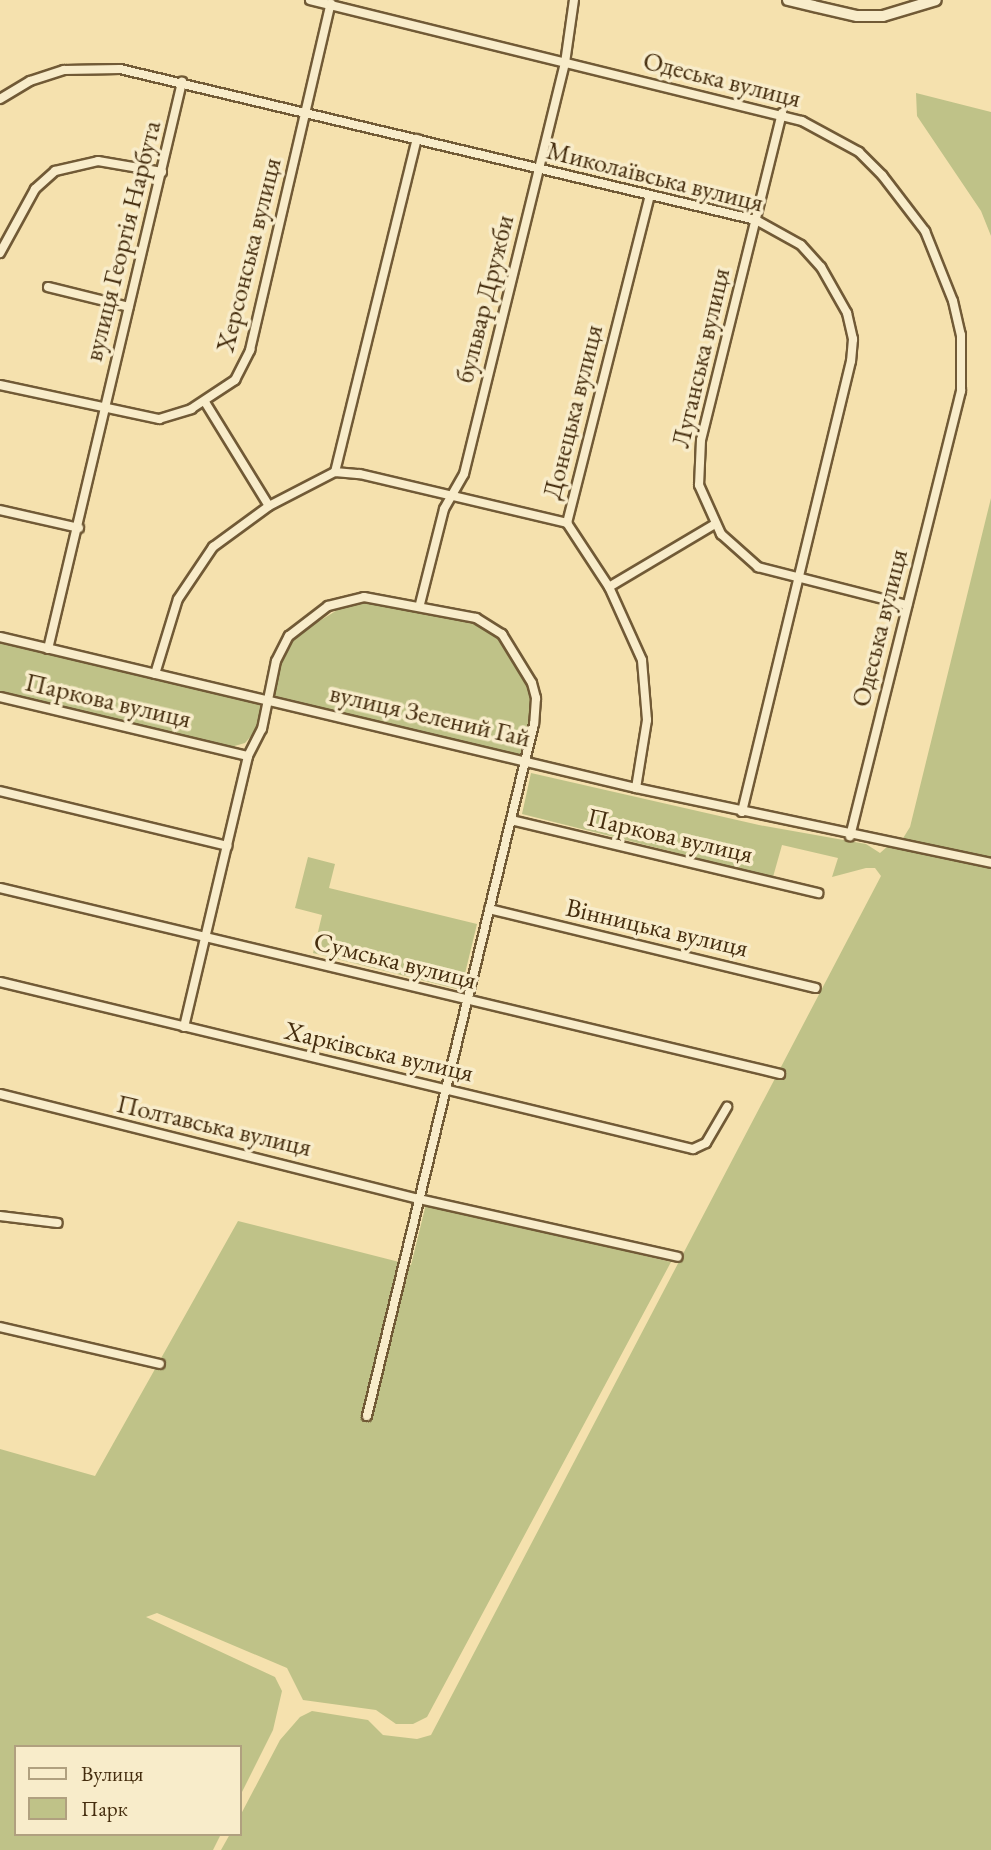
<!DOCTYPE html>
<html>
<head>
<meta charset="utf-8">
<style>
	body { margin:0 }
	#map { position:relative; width:991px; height:1850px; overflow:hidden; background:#f5e1ae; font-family:"EB Garamond",serif }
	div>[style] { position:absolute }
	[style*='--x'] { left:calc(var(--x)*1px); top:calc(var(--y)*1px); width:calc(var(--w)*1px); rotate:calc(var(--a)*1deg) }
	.green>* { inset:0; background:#bfc288 }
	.roads { filter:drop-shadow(2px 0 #715a36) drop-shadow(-2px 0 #715a36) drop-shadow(0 2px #715a36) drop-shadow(0 -2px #715a36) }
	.minor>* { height:8px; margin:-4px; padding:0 4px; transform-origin:4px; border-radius:4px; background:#f8ecca }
	.tertiary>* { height:10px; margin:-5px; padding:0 5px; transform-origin:5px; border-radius:5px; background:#f8ecca }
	span { translate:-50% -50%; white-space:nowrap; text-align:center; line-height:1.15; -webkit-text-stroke:7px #f8ecca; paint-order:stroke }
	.street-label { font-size:26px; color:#452d0e }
	.legend { position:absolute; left:14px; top:1745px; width:228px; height:91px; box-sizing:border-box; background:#f8ecca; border:2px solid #b0a07f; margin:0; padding:9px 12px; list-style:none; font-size:21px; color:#452d0e }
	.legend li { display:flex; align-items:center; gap:14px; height:35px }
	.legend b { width:35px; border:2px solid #b0a07f }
</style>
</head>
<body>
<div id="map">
	<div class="green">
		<div style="clip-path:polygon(916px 93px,991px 112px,991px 236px,981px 211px,917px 116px)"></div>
		<div style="clip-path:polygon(991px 498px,991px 1850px,221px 1850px,230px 1834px,240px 1834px,240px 1816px,280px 1740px,300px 1717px,312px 1711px,368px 1720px,383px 1735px,417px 1739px,431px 1735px,881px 876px,875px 868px,866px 868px,832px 877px,838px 858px,782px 845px,773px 877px,522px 814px,531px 773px,759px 825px,866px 844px,880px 853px,888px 846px,897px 848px,910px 827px)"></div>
		<div style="clip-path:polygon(365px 599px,474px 622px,503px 641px,529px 686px,533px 705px,526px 761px,266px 699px,276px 661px,290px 639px,352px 601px)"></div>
		<div style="clip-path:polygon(0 641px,258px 704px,262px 707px,258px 728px,245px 743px,231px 747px,0 693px)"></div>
		<div style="clip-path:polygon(308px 857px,335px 864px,329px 888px,477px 924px,461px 990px,313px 953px,322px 915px,295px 908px)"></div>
		<div style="clip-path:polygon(426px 1204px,671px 1262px,427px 1717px,413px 1724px,396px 1724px,376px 1710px,303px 1700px,287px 1668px,157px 1613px,146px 1617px,275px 1677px,282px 1691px,273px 1730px,240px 1796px,240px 1747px,16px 1747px,16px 1834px,221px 1834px,213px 1850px,0 1850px,0 1449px,95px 1476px,238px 1221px,411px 1265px)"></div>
	</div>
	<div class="roads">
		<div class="minor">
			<div style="--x:310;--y:0;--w:507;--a:13.82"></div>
			<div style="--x:802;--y:121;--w:65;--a:28.5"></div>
			<div style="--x:859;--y:152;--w:33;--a:45"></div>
			<div style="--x:882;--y:175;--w:71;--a:52.5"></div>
			<div style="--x:925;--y:231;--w:75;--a:68.2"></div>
			<div style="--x:953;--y:301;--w:35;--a:77"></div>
			<div style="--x:961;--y:335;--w:56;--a:90"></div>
			<div style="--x:961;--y:391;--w:459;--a:104"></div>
			<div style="--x:0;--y:99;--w:35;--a:-31"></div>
			<div style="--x:30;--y:81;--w:36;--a:-18"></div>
			<div style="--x:64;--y:70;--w:56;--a:-1"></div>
			<div style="--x:120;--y:69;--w:654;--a:13.36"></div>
			<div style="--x:756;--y:220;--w:51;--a:29.1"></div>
			<div style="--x:801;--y:245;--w:30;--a:48"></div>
			<div style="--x:821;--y:267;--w:53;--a:60.5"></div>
			<div style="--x:847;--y:313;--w:27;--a:77"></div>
			<div style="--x:853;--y:339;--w:22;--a:95"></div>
			<div style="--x:851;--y:361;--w:464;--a:103.6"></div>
			<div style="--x:782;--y:113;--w:337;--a:103.9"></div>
			<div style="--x:701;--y:440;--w:45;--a:92.5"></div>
			<div style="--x:699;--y:485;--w:54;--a:65.8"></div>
			<div style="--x:721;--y:534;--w:50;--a:41.7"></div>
			<div style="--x:758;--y:567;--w:154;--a:14.3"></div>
			<div style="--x:0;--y:253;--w:73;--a:-61.3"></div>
			<div style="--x:35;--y:189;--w:27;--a:-42"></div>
			<div style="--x:55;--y:171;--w:44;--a:-13.1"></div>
			<div style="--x:98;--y:161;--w:65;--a:9.8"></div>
			<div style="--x:48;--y:287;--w:83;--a:13.9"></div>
			<div style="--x:0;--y:385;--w:163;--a:12.1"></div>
			<div style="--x:159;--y:419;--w:34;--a:-17"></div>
			<div style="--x:191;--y:409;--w:53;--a:-33.4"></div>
			<div style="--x:235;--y:380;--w:34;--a:-63"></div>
			<div style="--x:250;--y:350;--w:356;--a:-76.9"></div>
			<div style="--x:205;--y:402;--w:122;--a:58.4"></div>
			<div style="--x:335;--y:472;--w:25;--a:5"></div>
			<div style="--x:360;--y:474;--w:213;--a:13.3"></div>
			<div style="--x:0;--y:510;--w:81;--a:12.8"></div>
			<div style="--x:609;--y:587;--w:123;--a:-30.7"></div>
			<div style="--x:420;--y:604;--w:98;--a:-75.8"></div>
			<div style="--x:444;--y:509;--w:40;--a:-60.3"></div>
			<div style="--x:464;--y:474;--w:423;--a:-76.2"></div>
			<div style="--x:565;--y:63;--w:64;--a:-81.9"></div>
			<div style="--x:0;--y:637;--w:654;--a:13.36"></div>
			<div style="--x:636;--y:788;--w:363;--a:11.9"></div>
			<div style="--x:48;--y:649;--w:583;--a:-76.7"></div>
			<div style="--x:155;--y:674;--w:78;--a:-73"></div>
			<div style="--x:178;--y:599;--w:63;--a:-56.1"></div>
			<div style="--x:213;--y:547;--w:69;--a:-36.2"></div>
			<div style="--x:269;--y:506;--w:74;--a:-27.3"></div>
			<div style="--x:335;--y:472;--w:343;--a:-76.2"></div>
			<div style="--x:0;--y:697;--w:255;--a:13.4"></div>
			<div style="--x:636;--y:788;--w:69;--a:-80.8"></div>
			<div style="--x:647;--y:720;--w:60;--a:-94.8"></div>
			<div style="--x:642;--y:660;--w:80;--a:-114.3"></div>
			<div style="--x:609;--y:587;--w:77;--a:-123.3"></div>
			<div style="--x:567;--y:523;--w:338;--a:-75.8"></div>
			<div style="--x:0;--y:791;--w:234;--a:13.6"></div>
			<div style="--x:511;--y:820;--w:316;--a:13.4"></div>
			<div style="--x:0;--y:888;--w:802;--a:13.41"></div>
			<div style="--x:489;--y:909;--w:336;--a:13.6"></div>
			<div style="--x:0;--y:982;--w:713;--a:13.55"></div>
			<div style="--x:693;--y:1149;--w:14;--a:-25"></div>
			<div style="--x:706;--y:1143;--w:42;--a:-59.7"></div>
			<div style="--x:184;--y:1027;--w:278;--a:-76.7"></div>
			<div style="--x:248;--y:756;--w:30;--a:-63"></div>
			<div style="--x:262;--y:729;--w:69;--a:-78.4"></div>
			<div style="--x:276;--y:661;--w:28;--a:-63"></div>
			<div style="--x:289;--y:636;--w:49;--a:-37.6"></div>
			<div style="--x:328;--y:606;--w:37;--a:-14"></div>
			<div style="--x:364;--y:597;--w:114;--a:10.6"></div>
			<div style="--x:476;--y:618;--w:31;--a:32"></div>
			<div style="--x:502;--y:634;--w:57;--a:58.5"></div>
			<div style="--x:532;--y:683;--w:16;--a:75"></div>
			<div style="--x:536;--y:698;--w:26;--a:94"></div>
			<div style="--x:534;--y:724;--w:712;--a:103.57"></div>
			<div style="--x:0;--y:1094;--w:432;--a:14.1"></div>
			<div style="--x:419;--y:1199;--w:265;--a:12.6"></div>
			<div style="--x:0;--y:1216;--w:58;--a:6.9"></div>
			<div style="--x:0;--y:1327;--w:164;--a:13"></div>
		</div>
		<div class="tertiary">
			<div style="--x:788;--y:0;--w:71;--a:13.1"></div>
			<div style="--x:857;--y:16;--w:26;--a:0"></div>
			<div style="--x:883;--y:16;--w:55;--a:-16.8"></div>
		</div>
	</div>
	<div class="street-label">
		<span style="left:722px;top:80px;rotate:14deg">Одеська вулиця</span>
		<span style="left:655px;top:177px;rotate:14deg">Миколаївська вулиця</span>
		<span style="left:123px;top:241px;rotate:-76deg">вулиця Георгія Нарбута</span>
		<span style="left:249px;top:255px;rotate:-76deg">Херсонська вулиця</span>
		<span style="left:485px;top:299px;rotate:-76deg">бульвар Дружби</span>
		<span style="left:701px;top:358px;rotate:-77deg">Луганська вулиця</span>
		<span style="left:573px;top:412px;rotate:-76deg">Донецька вулиця</span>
		<span style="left:880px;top:628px;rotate:-76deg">Одеська вулиця</span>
		<span style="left:108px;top:701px;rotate:13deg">Паркова вулиця</span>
		<span style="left:430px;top:716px;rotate:13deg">вулиця Зелений Гай</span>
		<span style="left:670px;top:836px;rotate:13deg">Паркова вулиця</span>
		<span style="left:657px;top:928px;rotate:13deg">Вінницька вулиця</span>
		<span style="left:395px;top:961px;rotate:14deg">Сумська вулиця</span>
		<span style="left:379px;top:1052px;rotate:13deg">Харківська вулиця</span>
		<span style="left:214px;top:1126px;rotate:13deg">Полтавська вулиця</span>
	</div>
	<ul class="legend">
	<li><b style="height:9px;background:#f8ecca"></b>Вулиця</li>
	<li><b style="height:19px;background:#bfc288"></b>Парк</li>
	</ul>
</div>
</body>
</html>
